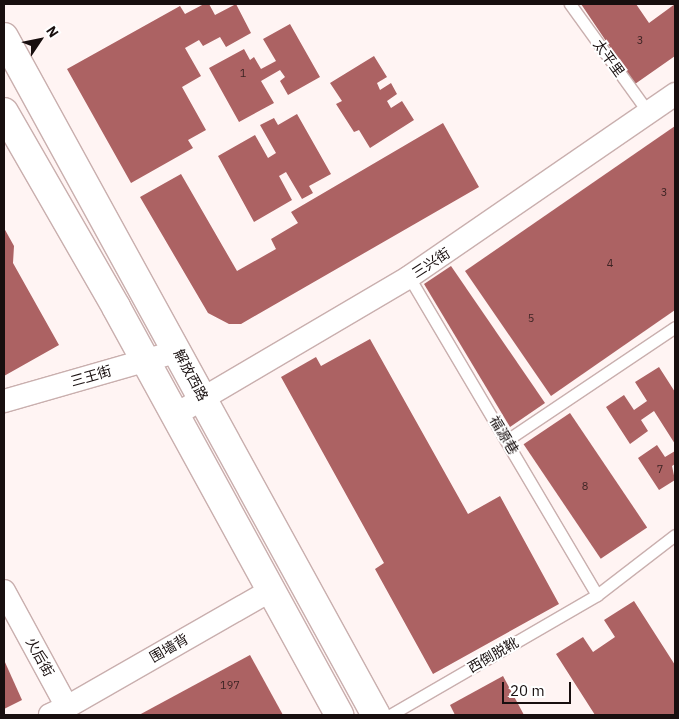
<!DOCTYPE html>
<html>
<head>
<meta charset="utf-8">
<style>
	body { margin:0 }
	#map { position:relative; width:679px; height:719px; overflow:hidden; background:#fff4f3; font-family:"IBM Plex Sans","Noto Sans SC",sans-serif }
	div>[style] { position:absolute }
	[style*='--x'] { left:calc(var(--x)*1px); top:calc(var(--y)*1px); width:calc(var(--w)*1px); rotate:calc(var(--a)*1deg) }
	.building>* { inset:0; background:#ac6263; transform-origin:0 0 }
	.roads { filter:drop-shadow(1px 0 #c9afae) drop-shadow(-1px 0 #c9afae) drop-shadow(0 1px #c9afae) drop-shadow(0 -1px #c9afae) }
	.service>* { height:11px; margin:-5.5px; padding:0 5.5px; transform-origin:5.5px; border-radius:5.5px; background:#fff }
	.minor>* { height:22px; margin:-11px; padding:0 11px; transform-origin:11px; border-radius:11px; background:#fff }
	.secondary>* { height:28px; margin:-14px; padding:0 14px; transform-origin:14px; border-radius:14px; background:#fff }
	span { translate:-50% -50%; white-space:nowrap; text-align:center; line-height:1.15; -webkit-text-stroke:4px #fff; paint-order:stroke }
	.number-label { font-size:11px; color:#3d2424 }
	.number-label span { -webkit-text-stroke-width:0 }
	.street-label { font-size:14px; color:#180f0f }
	.frame { position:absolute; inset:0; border:5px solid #180f0f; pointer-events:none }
	.north { position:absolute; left:15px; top:15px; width:50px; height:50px; -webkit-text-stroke:4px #fff; paint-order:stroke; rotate:56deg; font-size:14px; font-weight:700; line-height:20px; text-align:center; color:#180f0f }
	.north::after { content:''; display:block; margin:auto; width:18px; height:22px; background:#180f0f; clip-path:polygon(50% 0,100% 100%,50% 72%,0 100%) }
	.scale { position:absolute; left:502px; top:682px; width:69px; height:22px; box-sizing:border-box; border:2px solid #180f0f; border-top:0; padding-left:6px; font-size:15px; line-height:18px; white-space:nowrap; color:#180f0f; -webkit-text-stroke:4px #fff; paint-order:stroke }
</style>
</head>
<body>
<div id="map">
	<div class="building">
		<div style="clip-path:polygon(204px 4px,209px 4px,215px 15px,236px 4px,251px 33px,226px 47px,220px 37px,203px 46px,199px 40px,185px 48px,201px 76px,182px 87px,206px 130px,188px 140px,193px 148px,131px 183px,67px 69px,180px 6px,185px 14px)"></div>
		<div style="clip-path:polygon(581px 4px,636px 4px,649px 23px,675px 4px,675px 56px,635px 84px)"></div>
		<div style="clip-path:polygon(290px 24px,320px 77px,288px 95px,280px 81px,285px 77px,280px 70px,261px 81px,274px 103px,239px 122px,209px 68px,244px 49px,250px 60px,254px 57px,261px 69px,276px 61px,263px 39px)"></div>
		<div style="clip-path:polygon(374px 56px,387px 77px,377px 83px,380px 90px,391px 83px,397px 94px,387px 101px,391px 108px,402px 101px,414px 120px,370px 148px,359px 130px,354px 132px,336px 104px,342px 101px,330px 83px)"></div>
		<div style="clip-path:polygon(297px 114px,331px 174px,309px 186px,313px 193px,302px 199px,286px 172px,279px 176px,292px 200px,254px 222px,218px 156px,255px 135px,268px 158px,276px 153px,260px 125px,274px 118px,278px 125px)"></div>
		<div style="clip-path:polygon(443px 123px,479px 187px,241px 324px,229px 324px,208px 313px,140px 197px,181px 174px,237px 271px,276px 249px,271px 239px,298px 223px,291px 212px)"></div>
		<div style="clip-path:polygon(675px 126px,675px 310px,551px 396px,465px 271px)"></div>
		<div style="clip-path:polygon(4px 228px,14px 246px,13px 263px,59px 345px,4px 376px)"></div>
		<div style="clip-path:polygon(451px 266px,545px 403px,510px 427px,424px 284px)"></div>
		<div style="clip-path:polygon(370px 339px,468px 514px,500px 496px,559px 604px,433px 674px,375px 569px,384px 563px,281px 377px,316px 357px,321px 366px)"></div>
		<div style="clip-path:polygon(659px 367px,675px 392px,675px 444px,654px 411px,641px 420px,648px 431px,630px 444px,606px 407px,624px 395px,634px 410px,647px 401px,635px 382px)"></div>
		<div style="left:570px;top:413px;width:138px;height:56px;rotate:56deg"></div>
		<div style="clip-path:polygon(657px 445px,665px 457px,675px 451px,675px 464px,672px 466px,675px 480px,659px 490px,638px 458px)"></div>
		<div style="clip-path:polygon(634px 601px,675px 665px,675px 715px,595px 715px,556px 654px,583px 637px,593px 652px,615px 637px,604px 620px)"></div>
		<div style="clip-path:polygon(250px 655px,283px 715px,139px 715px)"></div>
		<div style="clip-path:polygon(4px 660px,22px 700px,4px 709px)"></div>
		<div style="clip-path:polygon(503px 676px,524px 715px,455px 715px,450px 705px)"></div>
	</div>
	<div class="roads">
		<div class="service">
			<div style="--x:570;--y:4;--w:133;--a:54.2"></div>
			<div style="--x:409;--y:277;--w:369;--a:59.4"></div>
			<div style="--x:507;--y:440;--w:202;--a:-33.9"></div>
			<div style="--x:390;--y:715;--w:239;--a:-30.1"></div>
			<div style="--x:597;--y:595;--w:98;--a:-37.6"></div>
		</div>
		<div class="minor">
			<div style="--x:4;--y:401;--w:181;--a:-16"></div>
			<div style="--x:175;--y:415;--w:272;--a:-30.5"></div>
			<div style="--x:409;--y:277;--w:323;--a:-34.5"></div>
			<div style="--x:4;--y:591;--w:132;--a:61.5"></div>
			<div style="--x:67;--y:707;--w:19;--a:155"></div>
			<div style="--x:67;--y:707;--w:235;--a:-29.8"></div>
		</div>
		<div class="secondary">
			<div style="--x:4;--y:37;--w:773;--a:61.25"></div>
			<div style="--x:4;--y:112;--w:225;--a:60.1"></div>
			<div style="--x:116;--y:307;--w:465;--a:61.3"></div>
		</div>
	</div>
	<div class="number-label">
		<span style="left:640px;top:40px">3</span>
		<span style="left:243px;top:73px">1</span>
		<span style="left:664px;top:192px">3</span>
		<span style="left:610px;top:263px">4</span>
		<span style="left:531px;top:318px">5</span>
		<span style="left:660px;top:469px">7</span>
		<span style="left:585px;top:486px">8</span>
		<span style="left:230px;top:685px">197</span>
	</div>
	<div class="street-label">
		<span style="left:609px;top:58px;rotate:54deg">太平里</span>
		<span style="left:431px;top:263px;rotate:-33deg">三兴街</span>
		<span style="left:191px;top:375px;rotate:62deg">解放西路</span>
		<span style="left:91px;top:376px;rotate:-16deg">三王街</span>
		<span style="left:504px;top:435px;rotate:59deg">福源巷</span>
		<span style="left:169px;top:648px;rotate:-30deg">围墙背</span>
		<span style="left:493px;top:655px;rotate:-30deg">西倒脱靴</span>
		<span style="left:40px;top:657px;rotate:61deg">火后街</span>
	</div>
	<div class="frame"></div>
	<div class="north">N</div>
	<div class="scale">20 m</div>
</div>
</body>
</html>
